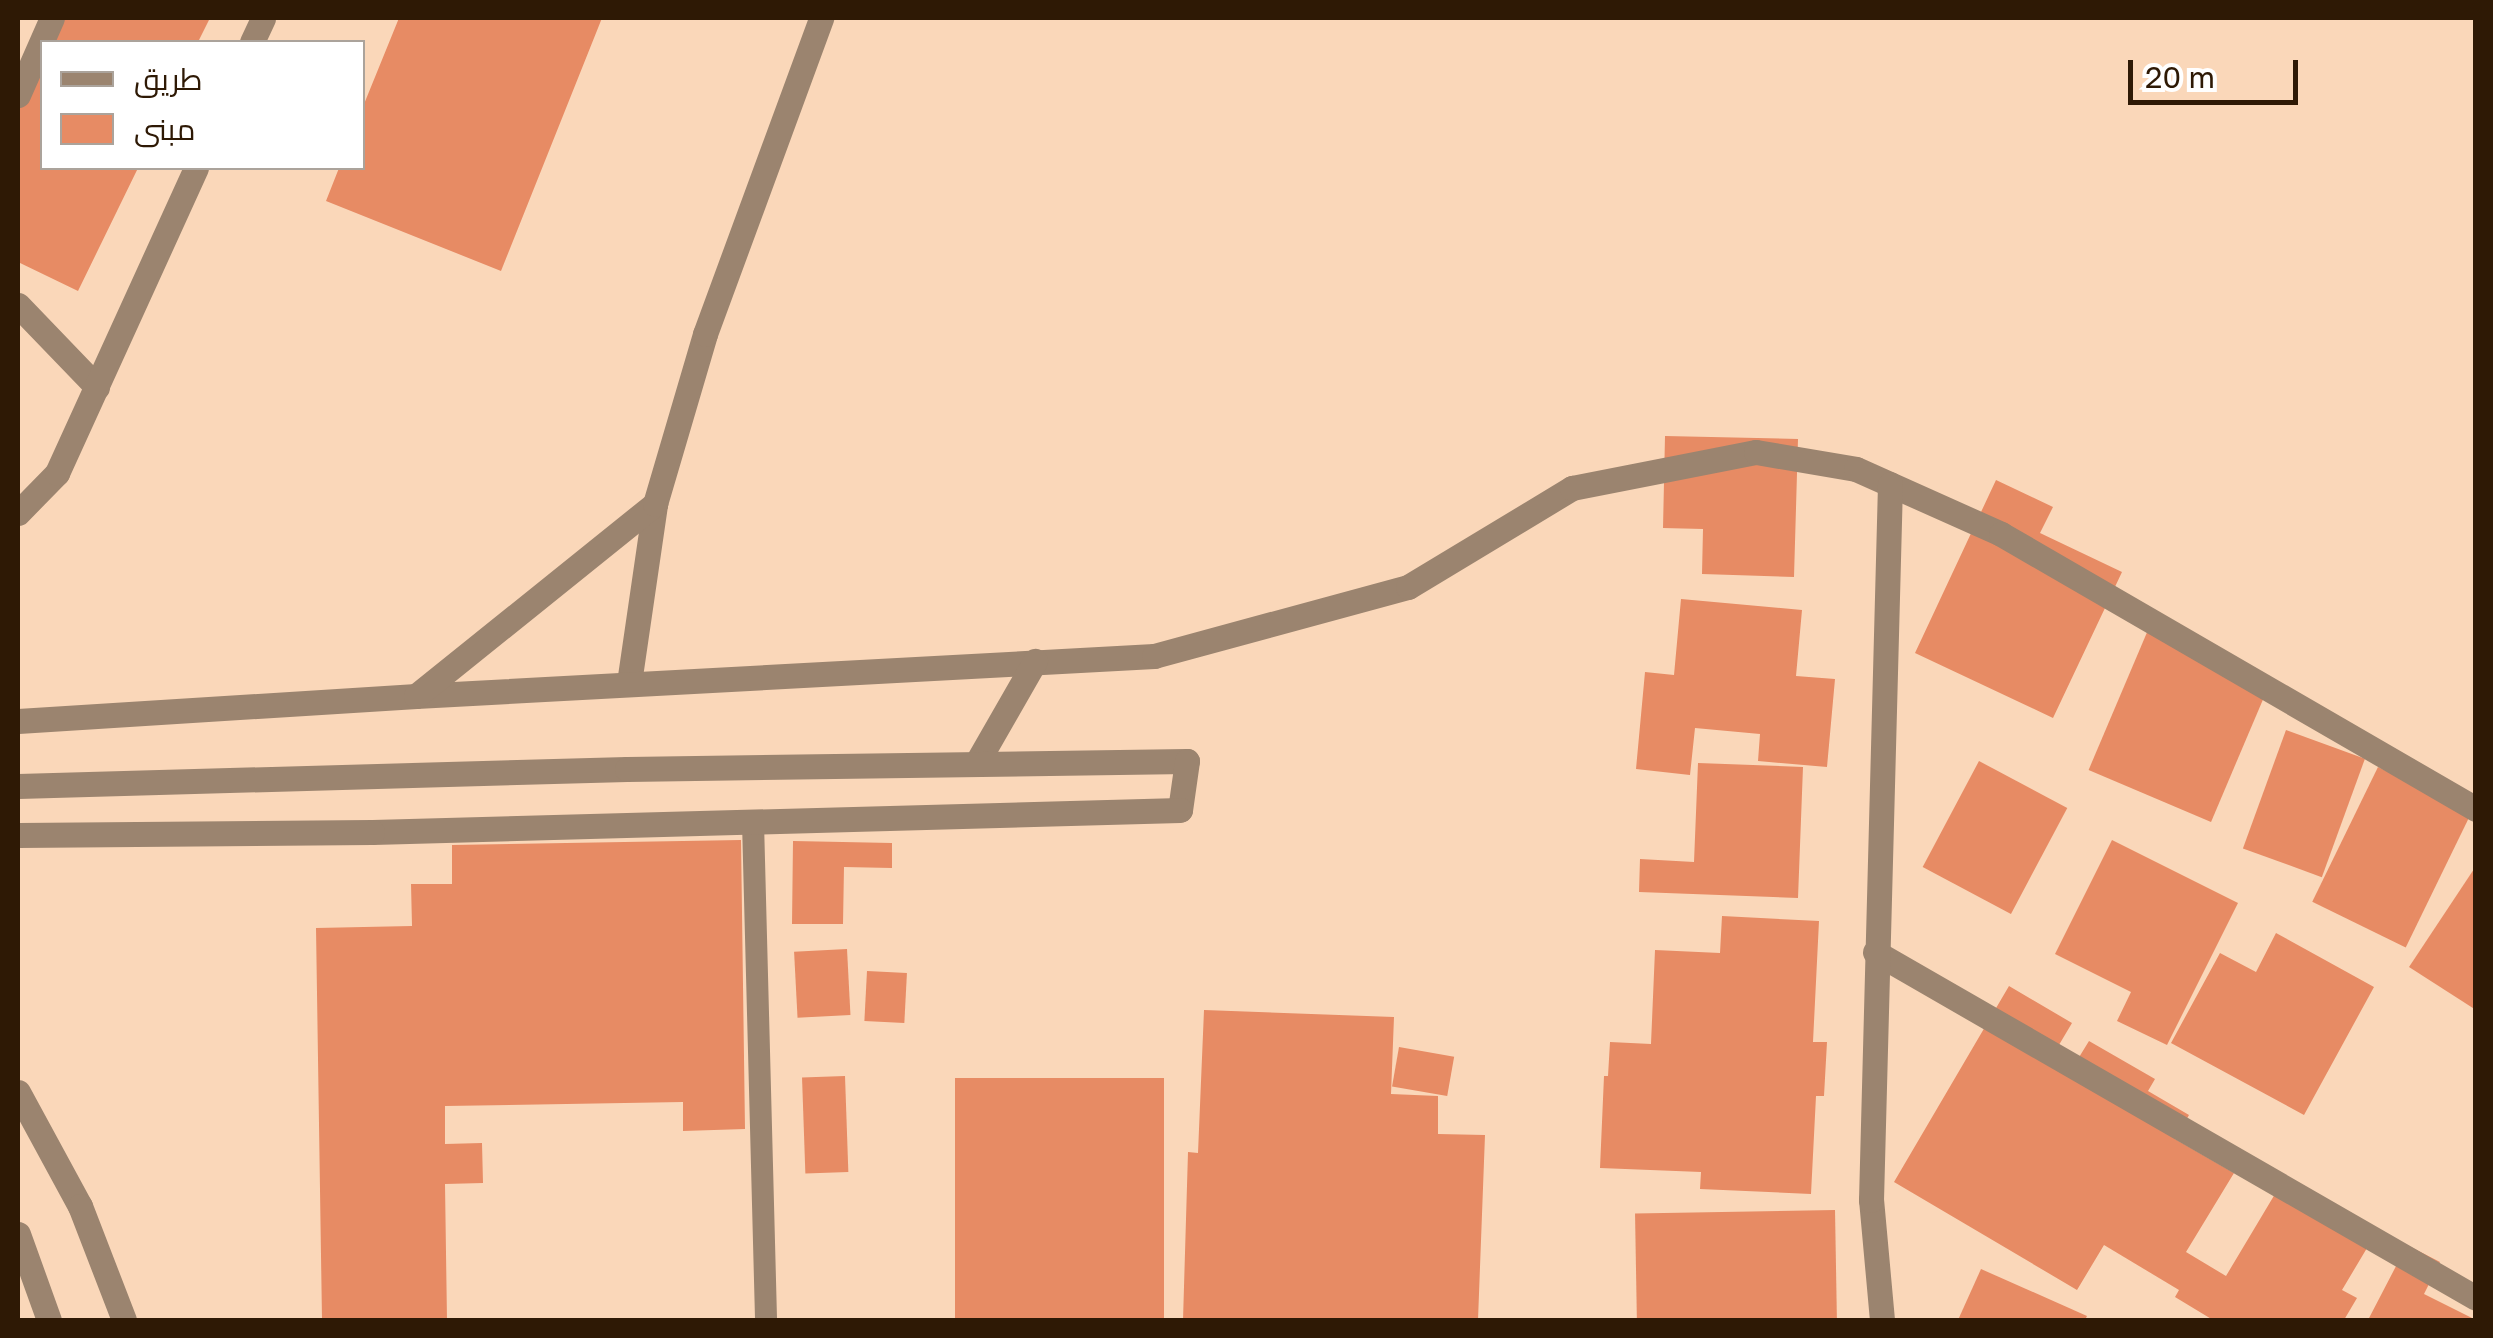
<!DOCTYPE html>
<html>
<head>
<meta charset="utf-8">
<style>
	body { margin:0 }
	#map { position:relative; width:2493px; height:1338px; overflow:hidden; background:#fad7b9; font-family:"Golos Text",Cairo,sans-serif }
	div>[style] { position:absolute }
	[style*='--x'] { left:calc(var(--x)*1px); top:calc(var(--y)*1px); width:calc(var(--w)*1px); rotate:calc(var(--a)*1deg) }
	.building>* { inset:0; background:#e78b64; transform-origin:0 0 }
	.service>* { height:22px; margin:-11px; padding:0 11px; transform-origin:11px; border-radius:11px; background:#9b846f }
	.minor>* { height:25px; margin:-12.5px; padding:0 12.5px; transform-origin:12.5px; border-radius:12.5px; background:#9b846f }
	.tertiary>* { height:25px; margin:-12.5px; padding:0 12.5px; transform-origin:12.5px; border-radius:12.5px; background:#9b846f }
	span { translate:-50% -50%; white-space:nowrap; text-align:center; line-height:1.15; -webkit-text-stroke:10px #fff; paint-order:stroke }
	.frame { position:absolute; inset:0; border:20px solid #2e1905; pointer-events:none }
	.legend { position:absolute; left:40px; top:40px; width:325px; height:130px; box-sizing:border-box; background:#fff; border:2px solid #aba39b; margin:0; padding:12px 18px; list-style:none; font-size:30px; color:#2e1905 }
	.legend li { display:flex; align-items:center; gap:20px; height:50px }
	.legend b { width:50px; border:2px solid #aba39b }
	.scale { position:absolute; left:2128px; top:60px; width:170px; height:45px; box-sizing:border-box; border:5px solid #2e1905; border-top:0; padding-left:12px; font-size:30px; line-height:35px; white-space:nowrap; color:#2e1905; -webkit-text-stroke:8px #fff; paint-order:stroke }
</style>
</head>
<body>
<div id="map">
	<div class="building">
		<div style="clip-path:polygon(47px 18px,210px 18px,198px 42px,42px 42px,42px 168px,138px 168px,78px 291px,18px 262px,18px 78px)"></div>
		<div style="clip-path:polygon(399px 18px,602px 18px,501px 271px,326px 201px,339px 168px,362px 168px,362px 109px)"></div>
		<div style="clip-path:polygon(1665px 436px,1798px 439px,1794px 577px,1702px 574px,1703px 529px,1663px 528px)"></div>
		<div style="clip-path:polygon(1996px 480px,2053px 507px,2040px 533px,2122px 572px,2053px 718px,1915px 653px)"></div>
		<div style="clip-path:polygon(1681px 599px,1802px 610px,1796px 676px,1835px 679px,1827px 767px,1758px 761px,1760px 734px,1695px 728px,1690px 775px,1636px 769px,1645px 672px,1674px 675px)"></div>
		<div style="left:2148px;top:630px;width:133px;height:152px;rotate:23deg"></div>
		<div style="left:2286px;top:730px;width:84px;height:126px;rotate:20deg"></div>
		<div style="left:1979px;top:761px;width:100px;height:120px;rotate:28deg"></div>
		<div style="clip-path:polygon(1698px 763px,1803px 767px,1798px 898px,1639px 892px,1640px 859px,1694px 862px)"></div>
		<div style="left:2378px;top:767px;width:104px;height:150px;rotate:26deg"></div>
		<div style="clip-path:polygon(741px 840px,745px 1129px,683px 1131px,683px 1102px,445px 1106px,445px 1144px,482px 1143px,483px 1183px,445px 1184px,447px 1320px,322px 1320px,316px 928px,412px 926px,411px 884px,452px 884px,452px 845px)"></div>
		<div style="clip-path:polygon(2112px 840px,2238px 903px,2167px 1045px,2117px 1021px,2131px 992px,2055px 954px)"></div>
		<div style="clip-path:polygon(793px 841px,892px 843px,892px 868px,844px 867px,843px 924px,792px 924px)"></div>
		<div style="clip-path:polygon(2476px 866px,2476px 1010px,2409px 967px)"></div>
		<div style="clip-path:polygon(1722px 916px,1819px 921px,1813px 1042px,1827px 1042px,1824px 1096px,1816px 1096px,1811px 1194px,1700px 1189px,1701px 1172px,1600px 1168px,1604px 1076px,1608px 1076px,1610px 1042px,1651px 1044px,1655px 950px,1720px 953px)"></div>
		<div style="clip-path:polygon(2276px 933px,2374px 987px,2304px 1115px,2171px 1043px,2220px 953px,2256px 972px)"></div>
		<div style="left:847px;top:949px;width:66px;height:53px;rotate:87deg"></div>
		<div style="left:867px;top:971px;width:40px;height:50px;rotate:3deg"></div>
		<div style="clip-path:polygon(2009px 986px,2072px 1023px,2053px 1055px,2073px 1067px,2089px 1041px,2155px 1079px,2148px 1091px,2189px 1115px,2175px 1139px,2234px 1173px,2186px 1252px,2226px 1276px,2275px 1194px,2367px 1248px,2342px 1290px,2357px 1298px,2344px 1320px,2213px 1320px,2175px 1297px,2179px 1290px,2104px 1245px,2077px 1290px,1894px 1182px)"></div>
		<div style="clip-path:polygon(1204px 1010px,1394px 1017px,1391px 1094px,1438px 1096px,1438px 1134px,1485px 1135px,1478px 1320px,1183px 1320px,1188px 1152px,1198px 1153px)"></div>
		<div style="left:1399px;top:1047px;width:56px;height:40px;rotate:10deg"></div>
		<div style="left:845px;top:1076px;width:96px;height:43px;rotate:88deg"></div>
		<div style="left:955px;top:1078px;width:209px;height:242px"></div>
		<div style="left:1835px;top:1210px;width:110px;height:200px;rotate:89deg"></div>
		<div style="clip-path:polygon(2407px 1245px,2440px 1262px,2424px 1294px,2476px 1320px,2368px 1320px)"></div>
		<div style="clip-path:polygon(1981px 1269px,2087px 1316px,2085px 1320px,1958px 1320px)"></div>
	</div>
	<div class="service">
		<div style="--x:753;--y:822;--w:498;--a:88.5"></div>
	</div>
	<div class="minor">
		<div style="--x:252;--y:42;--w:26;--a:-65"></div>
		<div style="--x:18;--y:95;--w:84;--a:-66.2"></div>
		<div style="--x:18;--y:305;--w:114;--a:46.1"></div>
		<div style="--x:18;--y:513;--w:56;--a:-45.7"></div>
		<div style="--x:57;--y:473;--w:335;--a:-65.5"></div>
		<div style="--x:629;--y:683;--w:181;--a:-81.7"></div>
		<div style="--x:416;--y:696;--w:739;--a:-3.1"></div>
		<div style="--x:1154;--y:656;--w:263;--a:-15.2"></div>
		<div style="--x:1408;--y:587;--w:192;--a:-31.1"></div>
		<div style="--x:1572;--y:488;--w:187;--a:-11.1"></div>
		<div style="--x:1756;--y:452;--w:101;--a:9.6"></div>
		<div style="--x:1856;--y:469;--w:159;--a:24.1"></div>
		<div style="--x:2001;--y:534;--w:549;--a:30.07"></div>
		<div style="--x:18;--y:721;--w:399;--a:-3.6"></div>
		<div style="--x:416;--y:696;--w:307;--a:-38.8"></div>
		<div style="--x:655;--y:504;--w:177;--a:-73.6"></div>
		<div style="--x:705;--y:334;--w:337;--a:-69.8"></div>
		<div style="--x:976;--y:764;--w:119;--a:-60.2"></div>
		<div style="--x:18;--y:786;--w:609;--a:-1.6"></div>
		<div style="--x:627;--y:769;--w:560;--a:-0.82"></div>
		<div style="--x:1187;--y:761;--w:49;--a:98.1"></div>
		<div style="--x:1180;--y:810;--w:808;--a:178.44"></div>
		<div style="--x:372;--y:832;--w:354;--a:179.5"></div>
		<div style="--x:1875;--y:952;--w:693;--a:29.93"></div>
		<div style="--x:1882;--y:1320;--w:121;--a:-95.2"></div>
		<div style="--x:1871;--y:1200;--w:716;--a:-88.48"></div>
	</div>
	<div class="tertiary">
		<div style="--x:18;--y:1092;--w:130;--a:61.5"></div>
		<div style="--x:80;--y:1206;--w:122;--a:68.9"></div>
		<div style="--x:18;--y:1234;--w:91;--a:70.2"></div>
	</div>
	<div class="frame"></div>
	<ul class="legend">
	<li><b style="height:12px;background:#9b846f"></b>طريق</li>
	<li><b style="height:28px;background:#e78b64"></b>مبنى</li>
	</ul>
	<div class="scale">20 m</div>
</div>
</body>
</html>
